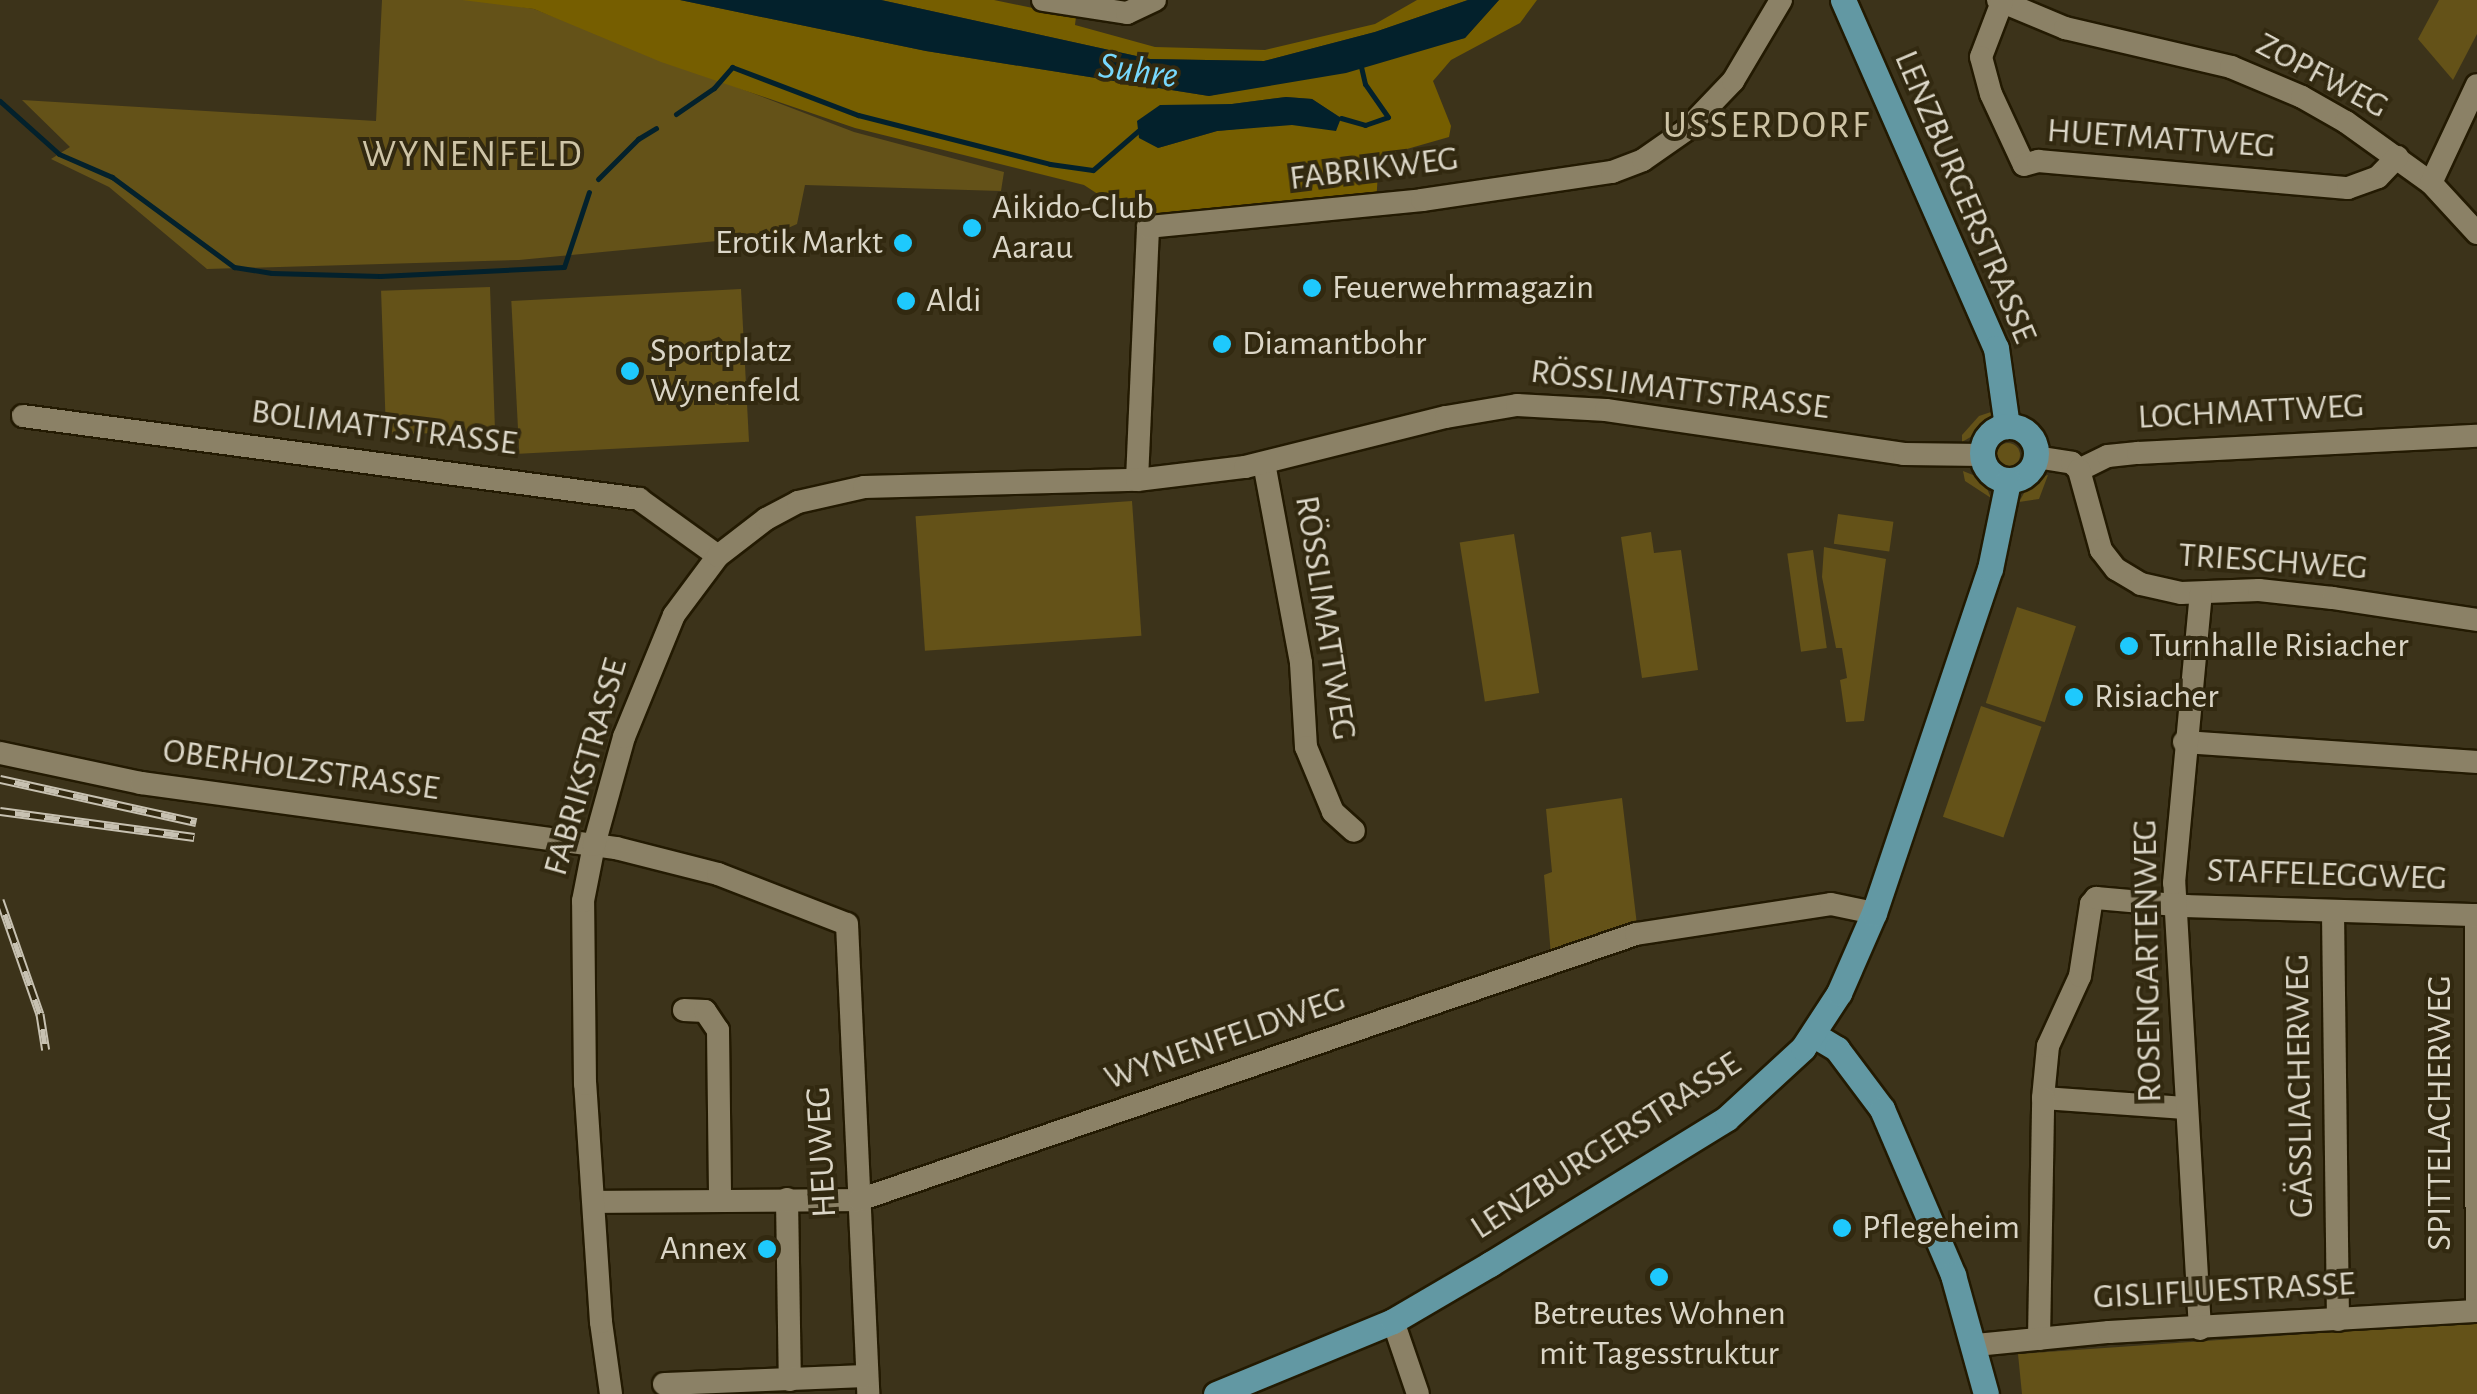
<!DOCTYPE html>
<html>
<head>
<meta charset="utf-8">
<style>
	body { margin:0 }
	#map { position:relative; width:2477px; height:1394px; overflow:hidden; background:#3c331a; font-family:"Alegreya Sans",sans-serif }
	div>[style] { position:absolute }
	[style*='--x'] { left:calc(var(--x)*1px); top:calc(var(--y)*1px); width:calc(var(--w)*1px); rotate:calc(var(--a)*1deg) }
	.green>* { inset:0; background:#645218; transform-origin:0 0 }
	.round { border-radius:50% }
	.forest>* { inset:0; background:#765e00 }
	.water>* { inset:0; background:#03212c }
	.stream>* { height:5px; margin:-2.5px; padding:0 2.5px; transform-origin:2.5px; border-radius:2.5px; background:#03212c }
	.roads { filter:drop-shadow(2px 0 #231a02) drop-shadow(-2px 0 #231a02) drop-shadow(0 2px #231a02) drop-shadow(0 -2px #231a02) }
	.minor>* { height:22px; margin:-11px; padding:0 11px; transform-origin:11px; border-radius:11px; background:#8b8166 }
	.major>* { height:25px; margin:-12.5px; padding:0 12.5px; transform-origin:12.5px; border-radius:12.5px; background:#6298a3 }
	.major>.ring { margin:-12.5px; padding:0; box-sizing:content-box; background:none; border:25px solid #6298a3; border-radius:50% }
	.rail>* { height:9px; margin-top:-4.5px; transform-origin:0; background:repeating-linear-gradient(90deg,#322910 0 15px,#c7c1b1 0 30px); box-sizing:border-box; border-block:2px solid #c7c1b1 }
	.dots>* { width:28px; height:28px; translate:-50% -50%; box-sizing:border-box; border:5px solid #322910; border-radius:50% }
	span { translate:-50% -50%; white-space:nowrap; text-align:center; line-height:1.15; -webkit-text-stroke:8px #322910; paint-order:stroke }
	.street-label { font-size:35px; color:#dbd6c7 }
	.poi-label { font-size:35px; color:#dbd6c7 }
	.left { translate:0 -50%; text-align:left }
	.right { translate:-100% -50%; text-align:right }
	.water-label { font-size:38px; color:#77d8fd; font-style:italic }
	.neighbourhood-label { font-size:38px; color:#cec4a6; letter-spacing:2.5px }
</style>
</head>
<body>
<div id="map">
	<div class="green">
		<div style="clip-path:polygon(382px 0,478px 0,534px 9px,854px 132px,1004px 172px,1001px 191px,805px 185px,797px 224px,770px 236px,519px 260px,207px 269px,109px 187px,51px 159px,70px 147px,22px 100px,376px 121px)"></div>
		<div style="clip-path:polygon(2439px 0,2477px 0,2477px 34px,2453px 80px,2418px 39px)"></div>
		<div style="left:490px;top:287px;width:144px;height:109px;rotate:88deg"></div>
		<div style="left:741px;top:289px;width:153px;height:230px;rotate:87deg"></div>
		<div style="clip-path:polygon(1994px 411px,1986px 428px,1962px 442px,1962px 435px,1979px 416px)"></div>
		<div class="round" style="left:1996px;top:443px;width:24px;height:24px"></div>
		<div style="clip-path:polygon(1963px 471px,1983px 479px,1991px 498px,1965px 481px)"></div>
		<div style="clip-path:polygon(2048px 475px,2039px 499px,2019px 502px,2032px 479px)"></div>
		<div style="left:1132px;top:501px;width:135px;height:217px;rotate:86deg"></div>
		<div style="left:1838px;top:514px;width:56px;height:30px;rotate:8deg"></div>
		<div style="clip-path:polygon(1651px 532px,1654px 553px,1681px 550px,1698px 670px,1642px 678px,1621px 537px)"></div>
		<div style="left:1514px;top:534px;width:161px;height:55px;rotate:81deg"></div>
		<div style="clip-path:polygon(1824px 547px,1886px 559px,1864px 721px,1846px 722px,1840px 680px,1847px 678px,1842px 648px,1836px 648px,1822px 577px)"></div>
		<div style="left:1813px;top:550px;width:99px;height:26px;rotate:82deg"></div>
		<div style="left:2017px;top:607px;width:62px;height:101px;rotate:18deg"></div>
		<div style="left:1981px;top:706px;width:64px;height:117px;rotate:19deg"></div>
		<div style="clip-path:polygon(1622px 798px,1637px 925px,1551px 955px,1544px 875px,1552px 872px,1546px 809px)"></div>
		<div style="clip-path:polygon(2477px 1322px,2477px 1394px,2022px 1394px,2018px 1354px)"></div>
	</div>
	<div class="forest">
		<div style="clip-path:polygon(evenodd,462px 0,680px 0,926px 51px,1209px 96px,1465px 38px,1499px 0,1537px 0,1520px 23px,1451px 60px,1433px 81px,1451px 126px,1449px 137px,1379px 157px,1376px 204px,1148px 227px,1084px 185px,855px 128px,661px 62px,534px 9px,462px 0,1286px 97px,1312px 99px,1341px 118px,1217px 131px,1158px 148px,1232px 104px,1286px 97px)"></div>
		<div style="clip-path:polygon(881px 0,994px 0,1076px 17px,1075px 25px,1155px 47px,1265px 50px,1375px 24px,1417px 0,1468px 0,1375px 32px,1264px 61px,1150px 59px)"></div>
	</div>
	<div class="water">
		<div style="clip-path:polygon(680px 0,881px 0,1150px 59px,1264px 61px,1375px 32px,1468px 0,1499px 0,1465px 38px,1346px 73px,1209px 96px,926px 51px)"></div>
		<div style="clip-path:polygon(1286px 97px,1312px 99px,1341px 118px,1336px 131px,1292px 125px,1217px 131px,1158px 148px,1139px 138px,1137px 121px,1160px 105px,1232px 104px)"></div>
	</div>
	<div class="stream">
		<div style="--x:0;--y:101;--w:79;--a:41.9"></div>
		<div style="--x:59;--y:154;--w:58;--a:23.5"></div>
		<div style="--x:112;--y:177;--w:152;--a:36.4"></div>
		<div style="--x:234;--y:267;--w:38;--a:9"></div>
		<div style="--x:272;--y:273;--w:108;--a:1.6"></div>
		<div style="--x:380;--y:276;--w:184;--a:-2.8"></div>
		<div style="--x:564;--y:267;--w:79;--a:-71.6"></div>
		<div style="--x:676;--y:114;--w:46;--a:-34.4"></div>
		<div style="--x:714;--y:88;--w:28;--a:-49"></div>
		<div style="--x:732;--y:67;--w:135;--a:20.9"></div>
		<div style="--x:858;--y:115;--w:198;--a:14.3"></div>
		<div style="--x:1050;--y:164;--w:43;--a:7.9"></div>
		<div style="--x:1093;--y:170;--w:60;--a:-40.9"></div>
		<div style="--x:1341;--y:118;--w:25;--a:16"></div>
		<div style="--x:1365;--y:125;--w:24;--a:-19"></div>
		<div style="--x:1388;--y:117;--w:40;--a:-124.9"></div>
		<div style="--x:1365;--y:84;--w:17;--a:-103"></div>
		<div style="--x:598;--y:179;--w:57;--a:-45"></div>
		<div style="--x:638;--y:139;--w:21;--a:-31"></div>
	</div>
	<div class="roads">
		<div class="minor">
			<div style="--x:1043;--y:0;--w:85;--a:8.8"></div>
			<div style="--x:1127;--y:13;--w:31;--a:-25"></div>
			<div style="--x:1998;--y:0;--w:73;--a:22.7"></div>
			<div style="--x:2065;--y:28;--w:171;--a:13.2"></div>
			<div style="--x:2231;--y:67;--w:77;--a:22.9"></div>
			<div style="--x:2302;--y:97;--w:51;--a:29.6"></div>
			<div style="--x:2346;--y:122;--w:105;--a:35.7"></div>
			<div style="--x:2431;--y:183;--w:68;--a:47.4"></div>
			<div style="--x:2002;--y:2;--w:59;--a:110.9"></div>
			<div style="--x:1981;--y:57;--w:38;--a:75"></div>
			<div style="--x:1991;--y:94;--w:78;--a:65.1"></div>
			<div style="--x:2024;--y:165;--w:15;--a:-16"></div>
			<div style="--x:2038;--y:161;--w:311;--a:5"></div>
			<div style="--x:2348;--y:188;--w:32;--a:-20"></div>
			<div style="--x:2378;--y:177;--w:28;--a:-46"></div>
			<div style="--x:2431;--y:183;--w:108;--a:-64.9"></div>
			<div style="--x:23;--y:416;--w:622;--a:7.67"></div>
			<div style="--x:639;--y:499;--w:97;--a:35.8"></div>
			<div style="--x:2036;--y:457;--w:36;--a:9"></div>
			<div style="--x:2072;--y:463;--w:10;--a:45"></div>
			<div style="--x:2079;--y:470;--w:32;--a:-26"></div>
			<div style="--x:2108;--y:456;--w:30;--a:-6"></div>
			<div style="--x:2138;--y:453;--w:339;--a:-2.9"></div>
			<div style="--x:1264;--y:463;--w:203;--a:79.5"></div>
			<div style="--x:1301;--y:663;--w:84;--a:86.6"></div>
			<div style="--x:1306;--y:747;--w:70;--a:67.4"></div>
			<div style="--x:1333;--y:812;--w:28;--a:42"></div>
			<div style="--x:2079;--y:470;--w:83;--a:74.6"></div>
			<div style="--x:2101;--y:550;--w:24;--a:52"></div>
			<div style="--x:2116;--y:569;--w:29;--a:31"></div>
			<div style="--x:2141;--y:584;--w:41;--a:12.7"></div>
			<div style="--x:2181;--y:593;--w:78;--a:-2.2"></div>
			<div style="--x:2259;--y:590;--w:74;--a:6.2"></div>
			<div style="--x:2333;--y:598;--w:146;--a:8.7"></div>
			<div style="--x:1137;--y:480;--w:253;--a:-87.5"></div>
			<div style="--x:1148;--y:227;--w:275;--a:-5.6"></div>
			<div style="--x:1422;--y:200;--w:192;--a:-8.4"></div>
			<div style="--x:1612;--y:172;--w:33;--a:-21"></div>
			<div style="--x:1643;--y:160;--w:52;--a:-34.9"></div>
			<div style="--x:1686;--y:130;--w:68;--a:-46.2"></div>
			<div style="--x:1733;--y:81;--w:94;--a:-59.3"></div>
			<div style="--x:2184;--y:742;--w:294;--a:3.9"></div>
			<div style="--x:0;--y:753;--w:144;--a:12"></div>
			<div style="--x:141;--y:783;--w:479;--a:7.8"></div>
			<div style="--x:616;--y:848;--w:105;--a:14.3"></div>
			<div style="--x:718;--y:874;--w:138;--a:21.2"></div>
			<div style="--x:847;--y:924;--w:470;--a:87.4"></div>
			<div style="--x:2333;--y:912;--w:408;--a:89.3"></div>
			<div style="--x:2476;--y:915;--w:396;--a:89.9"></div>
			<div style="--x:684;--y:1010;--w:21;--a:3"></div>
			<div style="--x:705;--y:1011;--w:23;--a:56"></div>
			<div style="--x:718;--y:1030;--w:169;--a:89.3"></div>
			<div style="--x:2185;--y:1108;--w:142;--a:-176"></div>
			<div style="--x:2043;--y:1098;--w:52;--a:-84.5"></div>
			<div style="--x:2048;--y:1046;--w:77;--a:-65.4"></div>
			<div style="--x:2080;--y:976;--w:73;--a:-81.3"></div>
			<div style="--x:2091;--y:904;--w:8;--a:-50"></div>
			<div style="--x:2096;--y:898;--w:91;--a:5"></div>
			<div style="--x:2187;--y:906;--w:290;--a:1.8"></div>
			<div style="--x:787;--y:1199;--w:181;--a:89.1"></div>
			<div style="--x:594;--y:1202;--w:265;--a:-0.4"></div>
			<div style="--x:859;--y:1200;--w:821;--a:-18.9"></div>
			<div style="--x:1636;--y:934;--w:197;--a:-8.7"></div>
			<div style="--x:1831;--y:904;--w:44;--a:11.8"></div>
			<div style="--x:1393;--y:1321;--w:77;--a:71.1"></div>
			<div style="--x:2200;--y:1329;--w:447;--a:-93.3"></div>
			<div style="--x:2174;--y:883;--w:291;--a:-84.7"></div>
			<div style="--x:2039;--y:1339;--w:241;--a:-89"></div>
			<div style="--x:1976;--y:1345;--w:134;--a:-5.6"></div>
			<div style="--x:2109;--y:1332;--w:369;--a:-3.3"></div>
			<div style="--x:664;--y:1384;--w:203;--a:-2.3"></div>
			<div style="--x:611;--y:1394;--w:73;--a:-97.9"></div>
			<div style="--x:601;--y:1322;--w:239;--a:-93.8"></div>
			<div style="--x:585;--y:1084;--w:183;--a:-90.6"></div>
			<div style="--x:583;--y:901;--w:57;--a:-78.9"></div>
			<div style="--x:594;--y:845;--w:112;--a:-74.5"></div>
			<div style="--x:624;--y:737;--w:132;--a:-67.7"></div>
			<div style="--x:674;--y:615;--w:74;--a:-53.3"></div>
			<div style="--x:718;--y:556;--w:61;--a:-37.6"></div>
			<div style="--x:766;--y:519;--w:36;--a:-28"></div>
			<div style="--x:798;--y:502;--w:68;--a:-12.8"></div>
			<div style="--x:864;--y:487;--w:273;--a:-1.5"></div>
			<div style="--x:1137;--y:480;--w:109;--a:-6.9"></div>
			<div style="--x:1245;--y:467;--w:207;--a:-14"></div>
			<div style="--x:1446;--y:417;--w:72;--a:-9.6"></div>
			<div style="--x:1517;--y:405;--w:89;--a:3.2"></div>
			<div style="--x:1606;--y:410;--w:301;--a:8.4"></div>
			<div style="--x:1904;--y:454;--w:78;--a:0.7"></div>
		</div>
		<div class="major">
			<div style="--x:1843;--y:0;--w:380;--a:66.3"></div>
			<div style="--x:1996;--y:348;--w:79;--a:82"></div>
			<div class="ring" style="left:1982px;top:426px;width:29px;height:29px"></div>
			<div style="--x:1814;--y:1035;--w:27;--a:31"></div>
			<div style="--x:1837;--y:1049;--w:75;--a:53.1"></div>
			<div style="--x:1882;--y:1109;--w:181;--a:66.8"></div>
			<div style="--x:1953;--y:1275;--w:123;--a:74.5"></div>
			<div style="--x:1216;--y:1394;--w:191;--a:-22.4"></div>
			<div style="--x:1393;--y:1321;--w:113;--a:-30.4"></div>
			<div style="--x:1490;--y:1264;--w:278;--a:-31.6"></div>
			<div style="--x:1727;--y:1118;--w:103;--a:-42.6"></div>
			<div style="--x:1803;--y:1048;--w:66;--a:-56.8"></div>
			<div style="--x:1839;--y:993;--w:87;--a:-66.4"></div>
			<div style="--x:1874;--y:913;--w:363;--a:-71.4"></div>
			<div style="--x:1990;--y:569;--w:90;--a:-78.4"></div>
		</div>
	</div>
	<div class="rail">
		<div style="--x:0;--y:779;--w:201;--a:12.4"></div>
		<div style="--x:0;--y:811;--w:196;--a:7.6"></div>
		<div style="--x:0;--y:900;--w:121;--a:70.7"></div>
		<div style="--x:40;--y:1014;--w:36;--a:81"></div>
	</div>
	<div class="dots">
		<div style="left:972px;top:228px;background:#1ec9fd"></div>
		<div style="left:903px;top:243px;background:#1ec9fd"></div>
		<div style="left:1312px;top:288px;background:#1ec9fd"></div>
		<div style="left:906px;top:301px;background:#1ec9fd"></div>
		<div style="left:1222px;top:344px;background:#1ec9fd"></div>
		<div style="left:630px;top:371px;background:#1ec9fd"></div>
		<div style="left:2129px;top:646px;background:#1ec9fd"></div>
		<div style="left:2074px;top:697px;background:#1ec9fd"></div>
		<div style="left:1842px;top:1228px;background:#1ec9fd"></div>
		<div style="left:767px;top:1249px;background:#1ec9fd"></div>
		<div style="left:1659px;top:1277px;background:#1ec9fd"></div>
	</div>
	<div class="street-label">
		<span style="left:2322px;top:76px;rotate:28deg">ZOPFWEG</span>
		<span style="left:2161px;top:139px;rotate:4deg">HUETMATTWEG</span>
		<span style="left:1374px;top:169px;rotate:-7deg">FABRIKWEG</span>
		<span style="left:1965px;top:197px;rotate:67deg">LENZBURGERSTRASSE</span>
		<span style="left:1680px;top:390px;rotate:7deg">RÖSSLIMATTSTRASSE</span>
		<span style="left:2251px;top:412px;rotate:-3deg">LOCHMATTWEG</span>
		<span style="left:384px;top:428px;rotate:7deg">BOLIMATTSTRASSE</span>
		<span style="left:2273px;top:562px;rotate:4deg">TRIESCHWEG</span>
		<span style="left:1325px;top:618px;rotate:81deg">RÖSSLIMATTWEG</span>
		<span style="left:586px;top:767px;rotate:-74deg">FABRIKSTRASSE</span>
		<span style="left:301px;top:770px;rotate:8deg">OBERHOLZSTRASSE</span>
		<span style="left:2327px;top:875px;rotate:2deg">STAFFELEGGWEG</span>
		<span style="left:2148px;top:961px;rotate:-91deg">ROSENGARTENWEG</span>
		<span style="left:1225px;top:1039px;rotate:-19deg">WYNENFELDWEG</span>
		<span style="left:2300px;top:1086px;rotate:-91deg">GÄSSLIACHERWEG</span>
		<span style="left:2440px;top:1113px;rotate:-90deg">SPITTELACHERWEG</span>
		<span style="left:1606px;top:1146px;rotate:-33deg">LENZBURGERSTRASSE</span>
		<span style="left:822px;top:1152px;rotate:-93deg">HEUWEG</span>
		<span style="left:2224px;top:1291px;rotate:-3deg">GISLIFLUESTRASSE</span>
	</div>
	<div class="poi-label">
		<span class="left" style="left:992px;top:228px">Aikido-Club<br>Aarau</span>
		<span class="right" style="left:883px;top:243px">Erotik Markt</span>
		<span class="left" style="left:1332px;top:288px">Feuerwehrmagazin</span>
		<span class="left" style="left:926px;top:301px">Aldi</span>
		<span class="left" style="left:1242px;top:344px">Diamantbohr</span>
		<span class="left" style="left:650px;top:371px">Sportplatz<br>Wynenfeld</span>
		<span class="left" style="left:2149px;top:646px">Turnhalle Risiacher</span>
		<span class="left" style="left:2094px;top:697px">Risiacher</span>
		<span class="left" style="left:1862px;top:1228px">Pflegeheim</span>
		<span class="right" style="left:747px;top:1249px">Annex</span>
		<span style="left:1659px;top:1334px">Betreutes Wohnen<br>mit Tagesstruktur</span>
	</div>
	<div class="water-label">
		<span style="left:1138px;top:72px;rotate:8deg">Suhre</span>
	</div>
	<div class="neighbourhood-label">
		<span style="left:1767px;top:127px">USSERDORF</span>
		<span style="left:473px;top:156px">WYNENFELD</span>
	</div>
</div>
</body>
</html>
